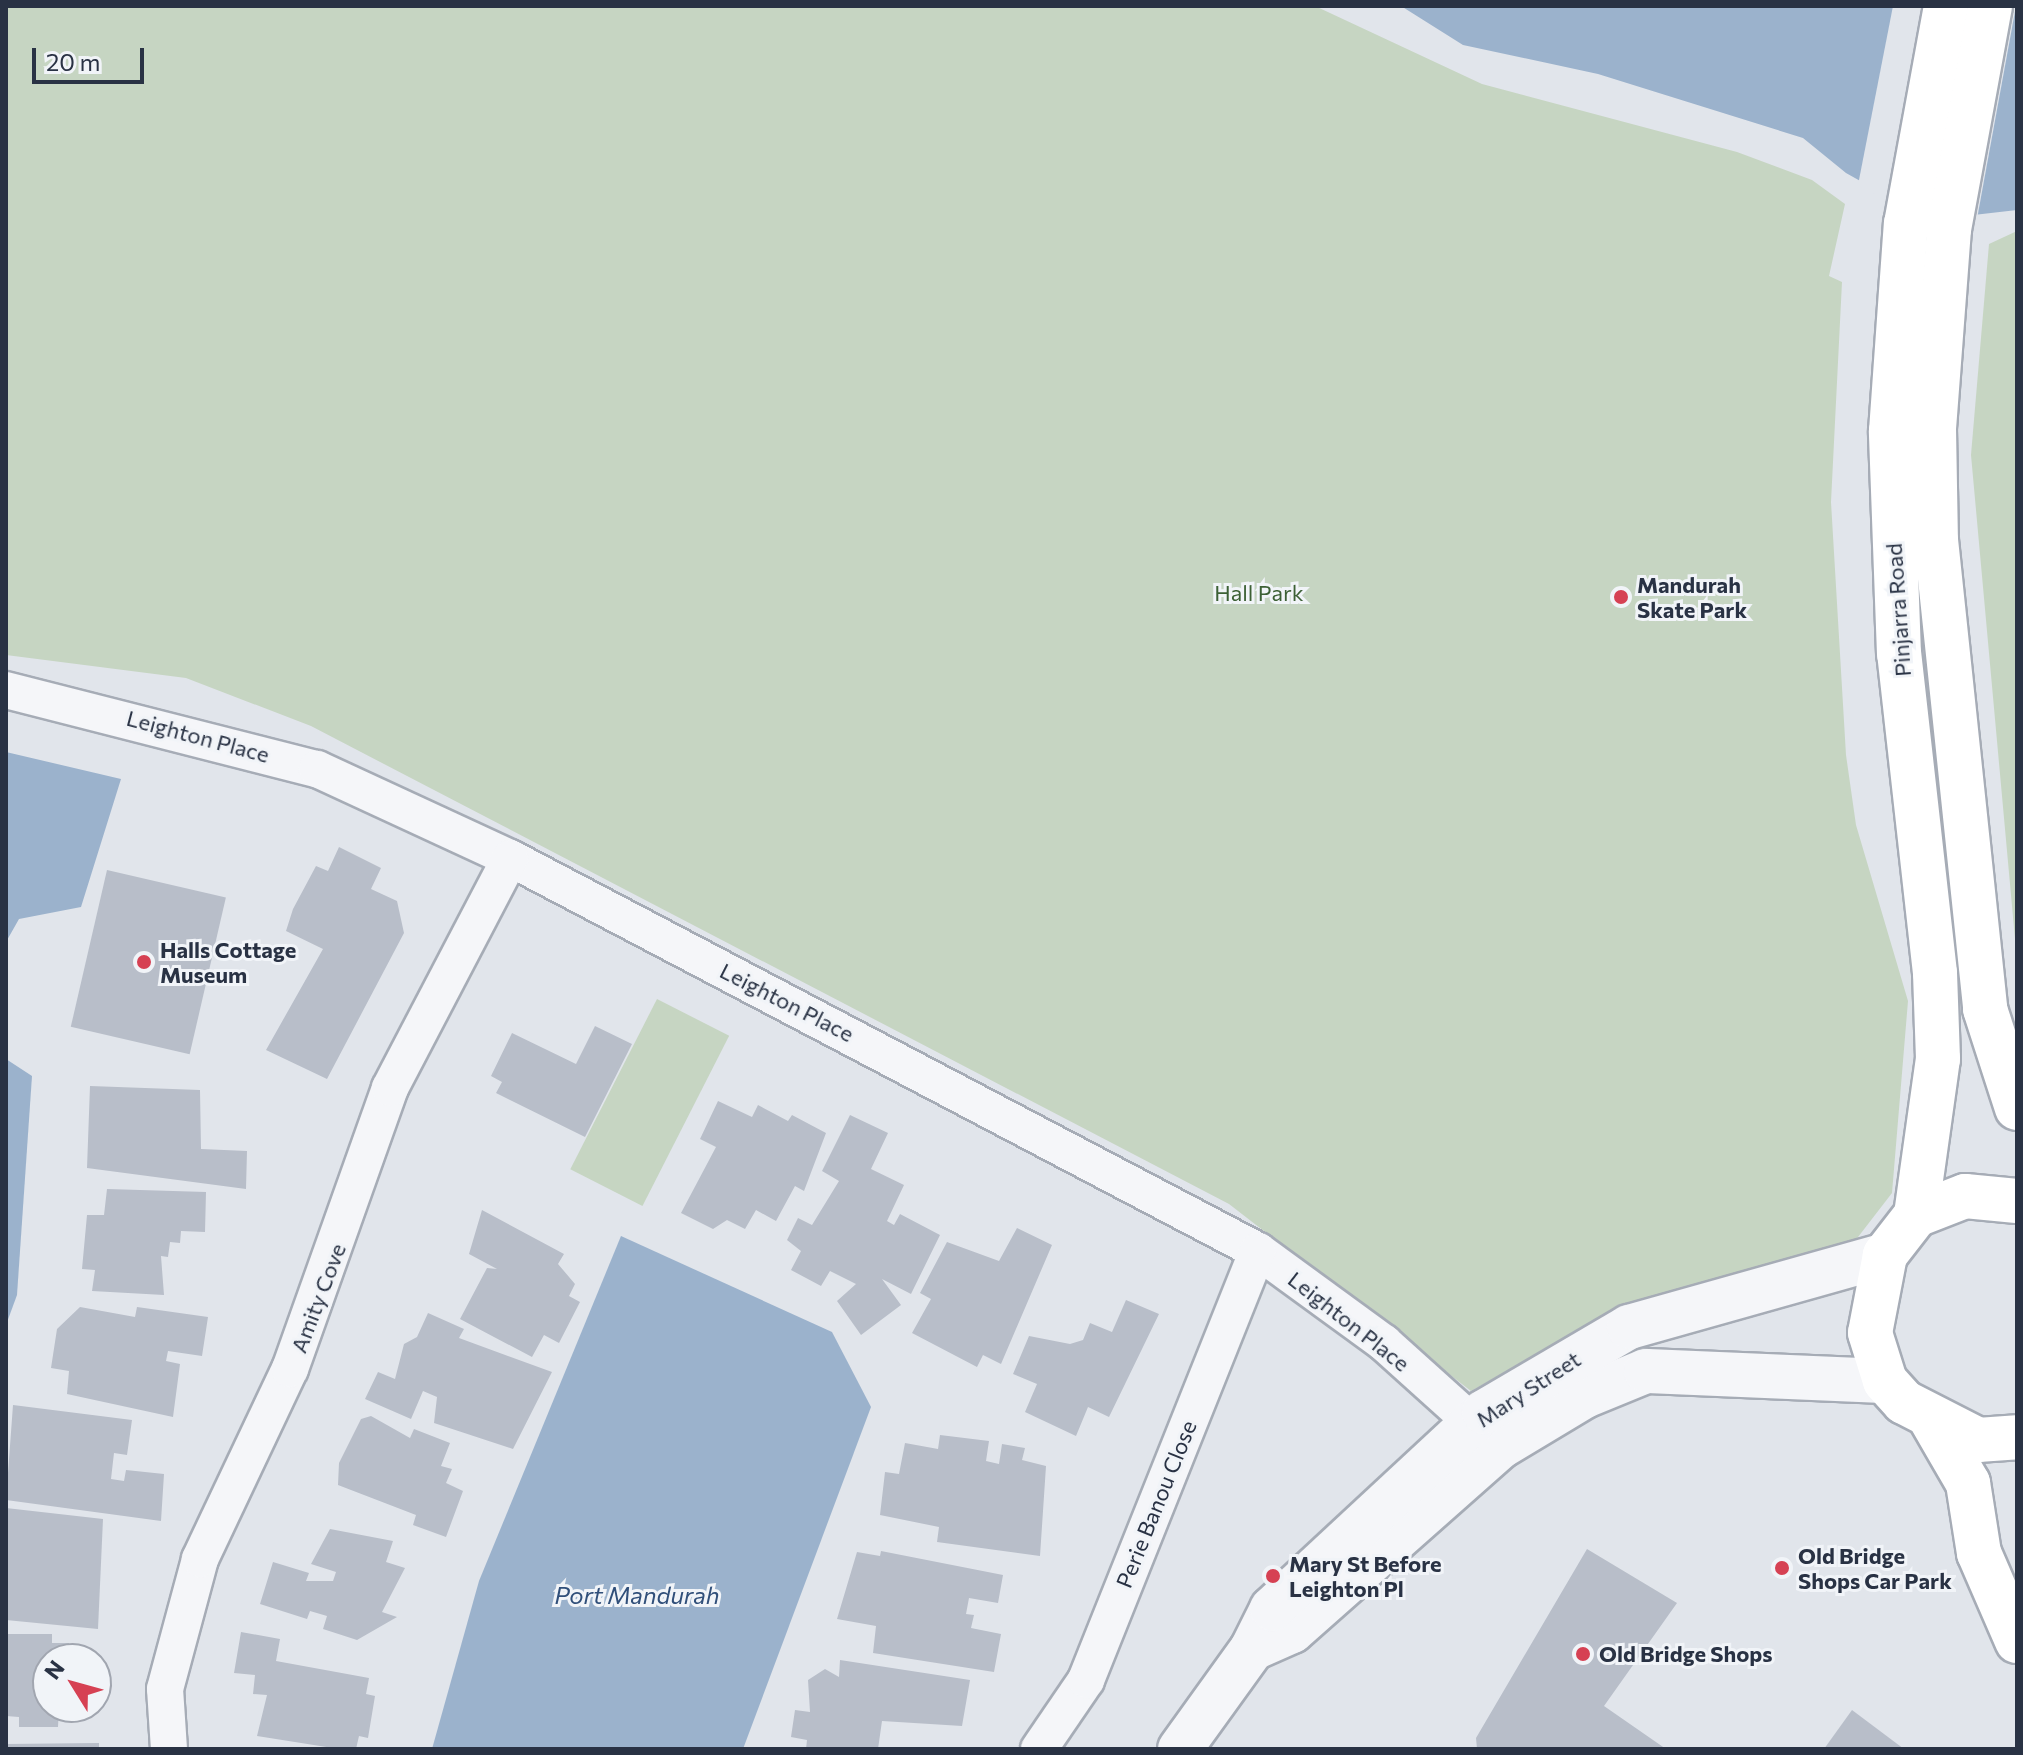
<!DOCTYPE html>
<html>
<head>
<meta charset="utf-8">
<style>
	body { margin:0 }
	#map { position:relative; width:2023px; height:1755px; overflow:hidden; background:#e1e5eb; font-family:Commissioner,sans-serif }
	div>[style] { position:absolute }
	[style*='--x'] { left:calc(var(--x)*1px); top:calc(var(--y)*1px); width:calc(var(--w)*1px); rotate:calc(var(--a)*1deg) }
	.green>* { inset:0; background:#c6d5c2; transform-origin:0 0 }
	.water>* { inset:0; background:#9bb2cc }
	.pier>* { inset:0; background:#e1e5eb }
	.building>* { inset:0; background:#b8bec9; transform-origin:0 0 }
	.roads { filter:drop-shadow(2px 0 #a6acb6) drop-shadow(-2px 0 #a6acb6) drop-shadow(0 2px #a6acb6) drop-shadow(0 -2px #a6acb6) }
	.minor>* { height:36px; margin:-18px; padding:0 18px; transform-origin:18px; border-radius:18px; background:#f5f6f9 }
	.tertiary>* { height:44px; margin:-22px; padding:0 22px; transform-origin:22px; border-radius:22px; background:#f5f6f9 }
	.primary>* { height:44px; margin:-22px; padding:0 22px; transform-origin:22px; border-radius:22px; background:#fff }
	.dots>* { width:22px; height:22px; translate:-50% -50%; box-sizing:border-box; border:4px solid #f1f4f8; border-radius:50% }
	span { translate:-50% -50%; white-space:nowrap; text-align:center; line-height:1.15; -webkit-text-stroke:6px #f1f4f8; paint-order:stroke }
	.poi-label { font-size:22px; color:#293244; font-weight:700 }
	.left { translate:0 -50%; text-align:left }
	.park-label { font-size:22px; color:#3c6035 }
	.street-label { font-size:22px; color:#293244 }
	.water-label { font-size:24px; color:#304f7a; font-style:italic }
	.frame { position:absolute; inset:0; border:8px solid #293244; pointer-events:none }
	.north { position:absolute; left:32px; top:1643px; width:80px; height:80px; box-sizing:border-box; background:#f1f4f8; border:2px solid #a1a6b0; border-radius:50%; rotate:307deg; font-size:22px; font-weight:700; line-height:32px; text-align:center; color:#293244 }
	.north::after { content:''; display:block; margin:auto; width:28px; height:36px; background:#d64153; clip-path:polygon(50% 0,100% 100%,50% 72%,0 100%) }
	.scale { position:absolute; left:32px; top:48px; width:112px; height:36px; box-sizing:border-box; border:4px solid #293244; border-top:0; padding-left:10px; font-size:24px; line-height:28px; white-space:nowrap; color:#293244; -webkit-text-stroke:6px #f1f4f8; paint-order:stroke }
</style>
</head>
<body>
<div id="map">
	<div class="green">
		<div style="clip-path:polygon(6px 6px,1315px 6px,1482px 84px,1737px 152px,1812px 180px,1845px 204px,1829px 276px,1842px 282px,1831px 502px,1846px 755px,1856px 825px,1908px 1001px,1892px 1193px,1848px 1250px,1612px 1313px,1471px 1391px,1229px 1204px,311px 726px,186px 678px,6px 655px)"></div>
		<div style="clip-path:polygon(2017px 231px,2017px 961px,1971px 455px,1989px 244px)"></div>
		<div style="left:657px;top:999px;width:81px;height:191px;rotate:27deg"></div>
	</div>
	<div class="water">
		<div style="clip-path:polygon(1401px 6px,2017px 6px,2017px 210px,1930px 220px,1846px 173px,1803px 138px,1598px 74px,1463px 45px)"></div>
		<div style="clip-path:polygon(6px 752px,121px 779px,81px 907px,19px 919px,6px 942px)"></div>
		<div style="clip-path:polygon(6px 1059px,32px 1076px,17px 1295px,6px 1325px)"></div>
		<div style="clip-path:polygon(621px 1236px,832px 1332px,871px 1407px,743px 1749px,432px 1749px,479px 1581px)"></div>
	</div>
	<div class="pier">
		<div style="clip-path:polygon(1893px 6px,2016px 6px,1977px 219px,1929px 224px,1858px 185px)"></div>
	</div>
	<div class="building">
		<div style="clip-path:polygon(339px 847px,381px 868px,371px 889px,397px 901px,404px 933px,327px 1079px,266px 1050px,323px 949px,286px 931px,293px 909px,316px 866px,328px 871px)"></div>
		<div style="left:107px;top:870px;width:122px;height:161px;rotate:13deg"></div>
		<div style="clip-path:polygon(595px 1026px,632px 1044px,585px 1137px,496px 1093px,502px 1082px,491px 1076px,512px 1033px,576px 1064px)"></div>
		<div style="clip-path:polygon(90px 1086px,200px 1090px,201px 1149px,247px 1151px,246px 1189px,87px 1168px)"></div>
		<div style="clip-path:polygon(718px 1101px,752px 1117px,758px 1105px,788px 1121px,792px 1115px,826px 1133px,804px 1191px,795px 1186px,776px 1221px,756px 1210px,745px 1229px,727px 1220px,713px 1229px,681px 1213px,716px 1147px,700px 1139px)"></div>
		<div style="clip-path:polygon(850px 1115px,888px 1133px,871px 1169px,904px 1185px,887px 1221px,894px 1225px,900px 1214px,940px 1235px,911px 1294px,882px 1279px,901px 1305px,861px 1335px,837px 1301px,856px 1284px,830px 1271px,821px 1286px,791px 1270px,801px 1251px,787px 1240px,798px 1218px,812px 1225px,839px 1181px,822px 1171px)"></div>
		<div style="clip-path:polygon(107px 1189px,206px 1192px,205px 1232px,181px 1231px,180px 1243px,170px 1242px,168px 1257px,161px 1256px,164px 1295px,92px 1291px,95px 1270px,82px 1269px,87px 1215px,104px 1215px)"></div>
		<div style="clip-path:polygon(482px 1210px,564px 1254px,558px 1264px,575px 1284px,569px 1296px,580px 1302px,559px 1343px,544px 1335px,532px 1357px,460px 1319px,487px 1268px,497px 1269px,469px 1254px)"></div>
		<div style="clip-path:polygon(1017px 1228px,1052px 1245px,1001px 1364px,983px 1355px,977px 1367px,912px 1333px,931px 1299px,920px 1293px,947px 1242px,999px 1261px)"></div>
		<div style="clip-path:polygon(1126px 1300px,1159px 1314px,1109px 1417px,1088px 1407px,1076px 1436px,1025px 1412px,1037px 1384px,1013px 1374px,1029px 1336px,1070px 1344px,1083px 1340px,1090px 1323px,1112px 1332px)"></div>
		<div style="clip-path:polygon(80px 1307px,135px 1317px,137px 1307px,208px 1317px,202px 1356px,168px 1351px,166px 1361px,180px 1364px,173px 1417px,67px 1394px,69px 1371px,51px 1368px,57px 1329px)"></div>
		<div style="clip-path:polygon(428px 1313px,464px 1329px,459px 1338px,552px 1372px,513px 1449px,434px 1423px,437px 1397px,423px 1391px,411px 1419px,365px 1399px,378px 1372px,395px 1379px,404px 1344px,417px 1337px)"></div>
		<div style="clip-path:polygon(13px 1405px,132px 1420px,127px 1455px,114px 1453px,111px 1479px,124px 1481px,126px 1470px,164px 1474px,161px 1521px,6px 1500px)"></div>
		<div style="clip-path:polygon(371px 1416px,410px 1438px,414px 1429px,450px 1443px,441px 1466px,452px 1469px,446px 1483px,463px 1491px,446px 1537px,413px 1525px,416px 1515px,338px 1485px,339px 1463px,361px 1419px)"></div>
		<div style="clip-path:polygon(940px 1435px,989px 1441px,986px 1461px,999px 1464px,1002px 1444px,1025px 1448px,1022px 1460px,1046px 1466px,1040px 1556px,937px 1542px,939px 1527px,880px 1515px,885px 1472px,899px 1474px,905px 1443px,938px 1449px)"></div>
		<div style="clip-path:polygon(6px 1508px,103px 1519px,98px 1629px,6px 1620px)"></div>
		<div style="clip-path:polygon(330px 1529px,393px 1541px,386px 1562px,405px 1568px,382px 1612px,397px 1617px,357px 1640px,323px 1629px,327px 1616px,310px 1611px,307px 1619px,260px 1604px,273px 1562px,309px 1573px,306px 1581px,333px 1581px,336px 1572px,311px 1564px)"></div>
		<div style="clip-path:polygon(1587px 1549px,1677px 1603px,1604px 1706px,1666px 1749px,1477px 1749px,1476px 1738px)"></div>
		<div style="clip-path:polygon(881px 1551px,1003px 1575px,998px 1603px,969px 1598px,966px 1614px,974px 1615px,971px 1628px,1001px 1634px,994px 1672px,873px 1653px,876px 1626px,837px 1619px,857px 1552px,880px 1556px)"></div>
		<div style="clip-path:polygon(241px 1632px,280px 1639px,276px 1661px,369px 1678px,366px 1694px,375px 1696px,368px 1738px,359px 1736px,356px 1749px,339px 1749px,257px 1736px,267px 1695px,253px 1694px,255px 1675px,234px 1673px)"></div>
		<div style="clip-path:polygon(6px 1634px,52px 1634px,52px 1643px,69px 1643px,69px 1659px,48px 1659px,48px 1707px,59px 1707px,58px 1727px,19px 1727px,19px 1717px,6px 1716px)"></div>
		<div style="clip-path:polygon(840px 1660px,970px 1680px,962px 1726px,882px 1721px,878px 1749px,806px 1749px,807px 1740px,791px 1737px,795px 1710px,810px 1712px,808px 1680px,825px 1669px,839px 1677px)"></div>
		<div style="clip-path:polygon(1852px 1710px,1904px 1749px,1824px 1749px)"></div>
		<div style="clip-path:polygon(99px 1743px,99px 1749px,6px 1749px,6px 1744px)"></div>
	</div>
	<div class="roads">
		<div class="minor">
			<div style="--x:6;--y:690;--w:321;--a:14.3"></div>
			<div style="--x:317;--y:769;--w:213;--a:24.8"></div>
			<div style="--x:510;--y:858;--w:845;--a:27.72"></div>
			<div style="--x:1258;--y:1251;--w:156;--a:36.1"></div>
			<div style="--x:1384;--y:1343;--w:147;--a:42"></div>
			<div style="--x:169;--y:1749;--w:60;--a:-93.8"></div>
			<div style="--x:165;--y:1689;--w:135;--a:-74.9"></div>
			<div style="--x:200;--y:1559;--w:210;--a:-64.7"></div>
			<div style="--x:290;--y:1369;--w:298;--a:-70.4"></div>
			<div style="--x:390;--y:1088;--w:259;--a:-62.4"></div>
			<div style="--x:1039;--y:1749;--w:83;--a:-55.7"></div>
			<div style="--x:1086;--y:1680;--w:462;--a:-68.2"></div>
		</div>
		<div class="tertiary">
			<div style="--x:1256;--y:1647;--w:39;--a:-24"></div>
			<div style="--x:1292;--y:1631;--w:278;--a:-41.5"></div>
			<div style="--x:1500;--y:1447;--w:99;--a:-31"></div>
			<div style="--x:1585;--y:1396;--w:66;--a:-22.3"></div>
			<div style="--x:1646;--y:1371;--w:239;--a:2.4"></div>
			<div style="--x:1180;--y:1749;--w:123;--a:-54.2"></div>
			<div style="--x:1252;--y:1649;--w:45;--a:-63.4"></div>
			<div style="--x:1272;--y:1609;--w:289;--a:-42.9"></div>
			<div style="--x:1484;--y:1412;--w:168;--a:-30.4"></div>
			<div style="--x:1629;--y:1327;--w:266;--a:-15.7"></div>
		</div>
		<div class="primary">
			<div style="--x:1990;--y:6;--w:227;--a:100.4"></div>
			<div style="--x:1949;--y:229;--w:201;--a:94.3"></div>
			<div style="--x:1934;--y:429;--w:111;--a:89"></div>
			<div style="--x:1936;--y:540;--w:472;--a:84"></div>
			<div style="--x:1985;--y:1009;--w:104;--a:72.1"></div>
			<div style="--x:2017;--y:1201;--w:52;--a:-174.5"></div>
			<div style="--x:1965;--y:1196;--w:53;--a:158.8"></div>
			<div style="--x:1916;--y:1215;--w:51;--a:127.8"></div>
			<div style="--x:1885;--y:1255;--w:79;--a:100.9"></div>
			<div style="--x:1870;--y:1333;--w:50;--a:72.6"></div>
			<div style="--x:1885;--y:1381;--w:28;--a:48"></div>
			<div style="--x:1904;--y:1402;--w:83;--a:27.2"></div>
			<div style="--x:1978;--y:1440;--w:39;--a:-4"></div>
			<div style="--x:1916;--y:1215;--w:158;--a:-82"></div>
			<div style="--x:1938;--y:1059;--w:86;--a:-92"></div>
			<div style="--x:1935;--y:973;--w:321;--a:-96.4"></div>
			<div style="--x:1899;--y:654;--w:223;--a:-92.1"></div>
			<div style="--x:1891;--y:431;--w:208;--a:-85.9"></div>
			<div style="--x:1906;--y:224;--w:222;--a:-79.6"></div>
			<div style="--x:1932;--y:1421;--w:72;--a:59.9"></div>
			<div style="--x:1968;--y:1483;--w:71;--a:81.1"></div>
			<div style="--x:1979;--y:1553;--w:96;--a:66.6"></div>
		</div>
	</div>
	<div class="dots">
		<div style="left:1621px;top:597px;background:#d64153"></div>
		<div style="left:144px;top:962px;background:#d64153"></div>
		<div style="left:1782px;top:1568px;background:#d64153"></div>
		<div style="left:1273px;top:1576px;background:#d64153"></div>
		<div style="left:1583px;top:1654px;background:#d64153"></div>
	</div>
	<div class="poi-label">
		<span class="left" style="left:1637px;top:597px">Mandurah<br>Skate Park</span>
		<span class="left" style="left:160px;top:962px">Halls Cottage<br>Museum</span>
		<span class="left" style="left:1798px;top:1568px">Old Bridge<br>Shops Car Park</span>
		<span class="left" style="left:1289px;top:1576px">Mary St Before<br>Leighton Pl</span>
		<span class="left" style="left:1599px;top:1654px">Old Bridge Shops</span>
	</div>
	<div class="park-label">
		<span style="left:1259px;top:593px">Hall Park</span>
	</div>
	<div class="street-label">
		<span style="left:1898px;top:610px;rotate:-94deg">Pinjarra Road</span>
		<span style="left:198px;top:736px;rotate:15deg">Leighton Place</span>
		<span style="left:787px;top:1002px;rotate:27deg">Leighton Place</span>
		<span style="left:318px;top:1298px;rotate:-69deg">Amity Cove</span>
		<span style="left:1349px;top:1321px;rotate:38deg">Leighton Place</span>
		<span style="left:1528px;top:1389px;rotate:-33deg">Mary Street</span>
		<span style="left:1156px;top:1504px;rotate:-68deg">Perie Banou Close</span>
	</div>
	<div class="water-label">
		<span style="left:637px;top:1595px">Port Mandurah</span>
	</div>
	<div class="frame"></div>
	<div class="north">N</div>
	<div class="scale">20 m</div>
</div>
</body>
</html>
